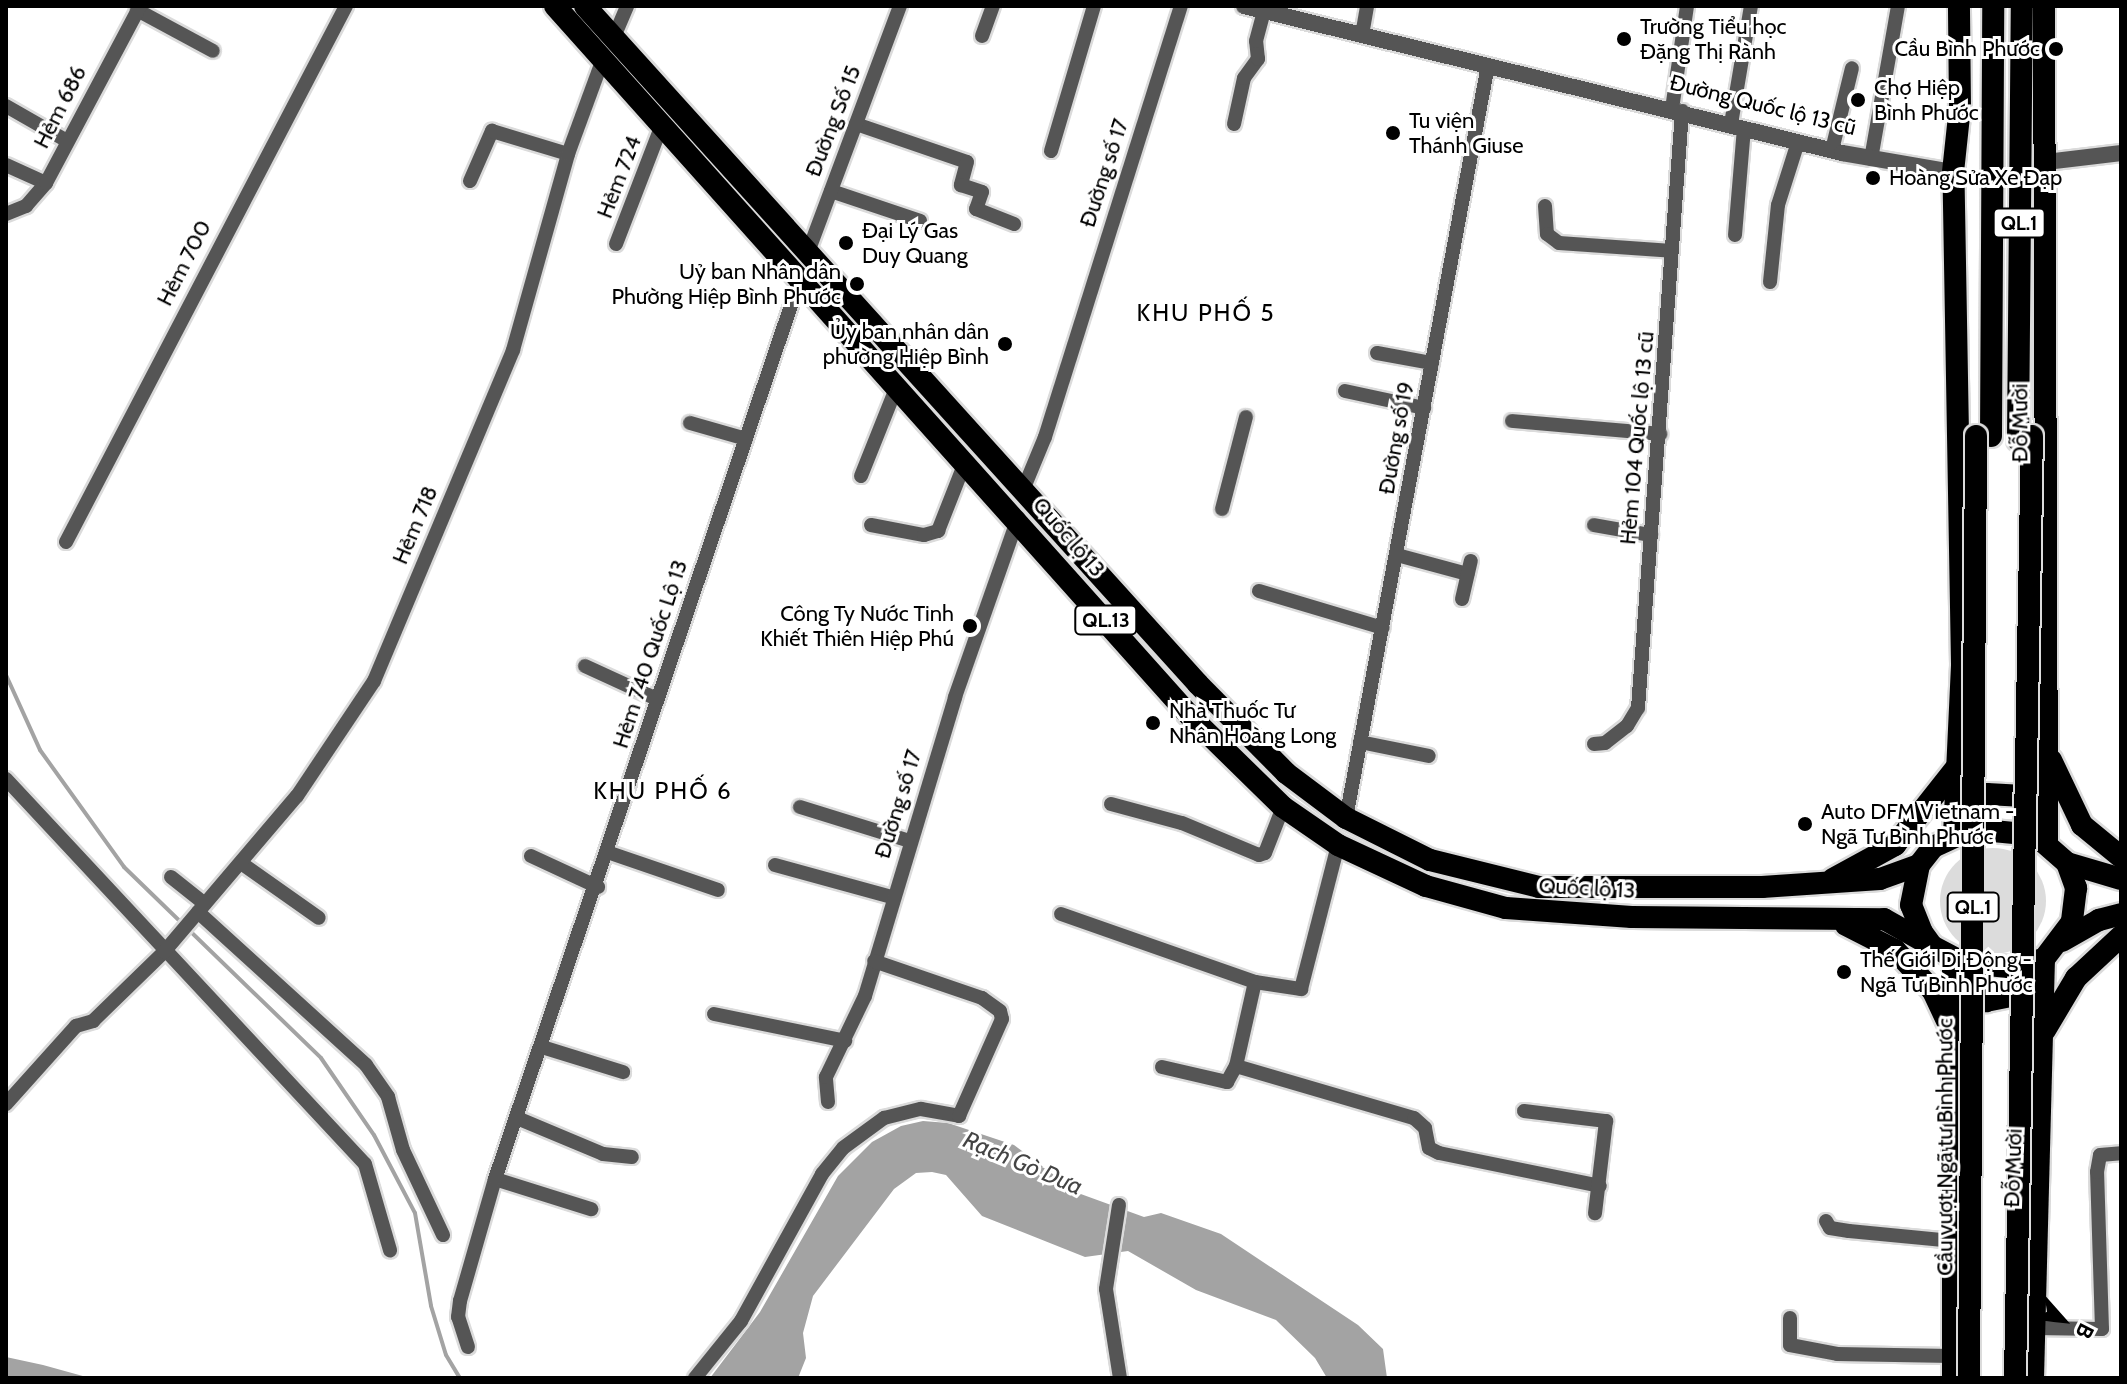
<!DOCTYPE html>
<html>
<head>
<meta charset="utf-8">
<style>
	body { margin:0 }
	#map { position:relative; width:2127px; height:1384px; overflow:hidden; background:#fff; font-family:Cabin,sans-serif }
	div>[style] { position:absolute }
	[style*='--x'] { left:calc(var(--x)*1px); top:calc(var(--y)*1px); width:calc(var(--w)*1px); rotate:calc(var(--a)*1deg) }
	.green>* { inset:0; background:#dcdcdc }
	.round { border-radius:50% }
	.water>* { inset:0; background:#a3a3a3 }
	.stream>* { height:4px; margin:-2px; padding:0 2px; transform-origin:2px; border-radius:2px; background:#a3a3a3 }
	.roads { filter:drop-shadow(2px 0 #dbdbdb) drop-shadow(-2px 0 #dbdbdb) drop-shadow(0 2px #dbdbdb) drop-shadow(0 -2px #dbdbdb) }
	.minor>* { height:14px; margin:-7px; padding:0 7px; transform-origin:7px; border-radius:7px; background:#555 }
	.tertiary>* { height:16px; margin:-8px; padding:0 8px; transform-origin:8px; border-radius:8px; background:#555 }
	.trunk>* { height:22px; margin:-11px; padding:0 11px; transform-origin:11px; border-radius:11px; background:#000 }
	.bridges { filter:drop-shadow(2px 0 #dbdbdb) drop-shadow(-2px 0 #dbdbdb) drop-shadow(0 2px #dbdbdb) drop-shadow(0 -2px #dbdbdb) }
	.trunk-bridge>* { height:22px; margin:-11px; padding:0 11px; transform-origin:11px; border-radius:11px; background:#000 }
	.dots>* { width:22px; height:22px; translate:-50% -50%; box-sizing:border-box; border:4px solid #fff; border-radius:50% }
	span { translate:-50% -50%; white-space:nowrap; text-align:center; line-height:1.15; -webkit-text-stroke:6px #fff; paint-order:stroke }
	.shield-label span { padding:2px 6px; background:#fff; border:2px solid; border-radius:6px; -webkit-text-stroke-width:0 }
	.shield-label { font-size:20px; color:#000; font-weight:700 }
	.poi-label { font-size:22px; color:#000 }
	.left { translate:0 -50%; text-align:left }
	.right { translate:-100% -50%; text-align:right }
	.street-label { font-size:22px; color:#000 }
	.neighbourhood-label { font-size:24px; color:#000; letter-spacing:2px }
	.water-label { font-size:24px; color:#444; font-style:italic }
	.frame { position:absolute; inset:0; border:8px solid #000; pointer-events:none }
	.north { position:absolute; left:2023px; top:1280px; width:80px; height:80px; -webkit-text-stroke:6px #fff; paint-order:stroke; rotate:117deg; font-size:22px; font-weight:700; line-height:32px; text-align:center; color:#000 }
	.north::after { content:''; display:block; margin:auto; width:28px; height:36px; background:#000; clip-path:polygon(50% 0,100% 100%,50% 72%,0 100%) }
</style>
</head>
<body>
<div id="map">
	<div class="green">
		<div class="round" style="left:1940px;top:848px;width:106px;height:106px"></div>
	</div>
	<div class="water">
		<div style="clip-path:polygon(923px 1121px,948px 1123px,1014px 1145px,1078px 1193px,1144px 1217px,1161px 1213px,1221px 1234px,1358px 1325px,1383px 1349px,1387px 1378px,1327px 1378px,1315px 1358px,1276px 1320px,1196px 1290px,1128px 1251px,1085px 1257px,982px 1216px,946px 1175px,932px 1172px,916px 1173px,894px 1189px,813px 1296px,803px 1333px,806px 1358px,798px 1378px,710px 1378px,760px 1312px,838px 1176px,872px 1142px,901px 1126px)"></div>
		<div style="clip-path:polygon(6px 1357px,43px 1365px,90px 1378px,6px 1378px)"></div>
	</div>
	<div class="stream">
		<div style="--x:6;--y:675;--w:82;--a:65.6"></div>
		<div style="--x:40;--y:750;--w:144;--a:54.3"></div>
		<div style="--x:124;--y:867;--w:274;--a:44.1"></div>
		<div style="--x:321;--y:1058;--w:93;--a:55.5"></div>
		<div style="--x:374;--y:1135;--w:88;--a:62.3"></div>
		<div style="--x:415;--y:1213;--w:94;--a:80.2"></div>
		<div style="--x:431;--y:1306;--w:51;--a:73"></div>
		<div style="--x:446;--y:1355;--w:27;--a:59"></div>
	</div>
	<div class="roads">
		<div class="minor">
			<div style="--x:137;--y:10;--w:86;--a:28.3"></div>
			<div style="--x:1362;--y:35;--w:29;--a:-80"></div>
			<div style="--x:982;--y:36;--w:32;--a:-70"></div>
			<div style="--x:614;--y:37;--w:34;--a:-67"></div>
			<div style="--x:6;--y:106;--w:70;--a:29.8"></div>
			<div style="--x:1672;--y:109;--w:104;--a:-81.7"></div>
			<div style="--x:856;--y:124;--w:117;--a:18.9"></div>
			<div style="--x:967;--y:162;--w:24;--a:105"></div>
			<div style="--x:961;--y:185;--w:22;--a:18"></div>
			<div style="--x:982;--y:192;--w:18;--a:109"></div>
			<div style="--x:976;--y:209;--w:41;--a:21.5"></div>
			<div style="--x:1234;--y:124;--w:47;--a:-77.7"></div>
			<div style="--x:1244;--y:78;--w:24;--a:-54"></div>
			<div style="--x:1258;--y:59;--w:18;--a:-96"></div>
			<div style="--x:1256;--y:41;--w:31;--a:-75"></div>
			<div style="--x:1731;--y:124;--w:120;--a:-80.4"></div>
			<div style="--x:1832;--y:150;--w:84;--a:-76.3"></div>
			<div style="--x:1051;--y:151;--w:151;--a:-73.5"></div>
			<div style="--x:1871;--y:159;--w:155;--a:-80"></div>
			<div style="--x:6;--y:165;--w:44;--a:24.2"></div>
			<div style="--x:470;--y:181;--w:55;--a:-66.3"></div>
			<div style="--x:492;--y:131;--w:79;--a:16.8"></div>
			<div style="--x:831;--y:191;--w:94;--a:18.6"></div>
			<div style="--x:1545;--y:206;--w:28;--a:86"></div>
			<div style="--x:1547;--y:234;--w:15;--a:37"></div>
			<div style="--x:1559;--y:243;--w:113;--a:4"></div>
			<div style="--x:6;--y:214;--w:22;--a:-22"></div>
			<div style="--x:26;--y:206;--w:30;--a:-49"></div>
			<div style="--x:46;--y:183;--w:200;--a:-62"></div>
			<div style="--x:1735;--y:235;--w:107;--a:-85.2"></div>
			<div style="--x:616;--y:244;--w:128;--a:-68.9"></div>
			<div style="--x:808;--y:252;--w:263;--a:-69.5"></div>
			<div style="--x:1770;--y:282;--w:77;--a:-84.1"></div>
			<div style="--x:1778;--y:205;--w:66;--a:-72.4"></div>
			<div style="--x:1377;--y:353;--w:56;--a:10.3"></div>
			<div style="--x:1345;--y:391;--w:81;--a:12.1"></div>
			<div style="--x:1512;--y:421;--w:149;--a:5"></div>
			<div style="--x:690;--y:423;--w:58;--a:15.9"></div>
			<div style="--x:861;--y:476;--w:97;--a:-68.2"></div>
			<div style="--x:1023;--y:490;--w:57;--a:-67.5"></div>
			<div style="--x:1045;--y:437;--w:452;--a:-72.5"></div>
			<div style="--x:1222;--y:509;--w:95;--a:-75.4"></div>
			<div style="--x:871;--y:525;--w:54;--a:10.7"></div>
			<div style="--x:924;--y:535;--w:15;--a:-16"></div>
			<div style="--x:938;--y:531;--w:76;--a:-68.5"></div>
			<div style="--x:1594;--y:525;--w:58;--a:10"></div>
			<div style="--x:66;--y:542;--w:605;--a:-62.42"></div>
			<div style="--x:1397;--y:555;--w:73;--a:15"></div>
			<div style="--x:1259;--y:591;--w:129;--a:16.6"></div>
			<div style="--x:1462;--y:599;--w:39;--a:-77"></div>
			<div style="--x:585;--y:666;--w:79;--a:24.6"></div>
			<div style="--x:1360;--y:742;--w:70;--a:11.5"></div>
			<div style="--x:1594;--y:744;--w:11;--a:-5"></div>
			<div style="--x:1605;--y:743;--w:28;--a:-38"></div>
			<div style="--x:1627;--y:726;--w:21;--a:-59"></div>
			<div style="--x:1638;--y:708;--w:599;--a:-85.78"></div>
			<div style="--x:6;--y:779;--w:526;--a:47"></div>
			<div style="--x:365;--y:1164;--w:90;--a:73.8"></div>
			<div style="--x:1111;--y:804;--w:73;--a:15"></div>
			<div style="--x:1182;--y:823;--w:83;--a:22.6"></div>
			<div style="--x:1259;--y:855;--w:6;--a:-18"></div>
			<div style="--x:1265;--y:853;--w:49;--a:-68.6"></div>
			<div style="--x:800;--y:807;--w:115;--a:17.2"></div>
			<div style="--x:1346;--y:818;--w:766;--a:-79.32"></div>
			<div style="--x:610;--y:853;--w:114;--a:18.9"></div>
			<div style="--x:531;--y:856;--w:74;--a:24.8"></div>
			<div style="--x:241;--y:863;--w:95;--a:35.2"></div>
			<div style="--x:775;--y:865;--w:121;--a:15.3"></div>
			<div style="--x:171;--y:877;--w:43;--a:38.5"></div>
			<div style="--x:198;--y:912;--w:227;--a:42.3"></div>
			<div style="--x:366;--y:1065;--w:39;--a:55"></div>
			<div style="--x:388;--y:1097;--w:55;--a:74.2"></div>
			<div style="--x:403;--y:1150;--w:94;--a:64.8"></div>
			<div style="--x:1061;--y:914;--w:206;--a:19.3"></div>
			<div style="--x:1255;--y:982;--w:47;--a:8.7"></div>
			<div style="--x:1301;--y:989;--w:149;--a:-75.6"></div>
			<div style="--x:714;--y:1014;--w:134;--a:11.6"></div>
			<div style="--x:542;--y:1047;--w:85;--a:17.2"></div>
			<div style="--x:1236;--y:1066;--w:185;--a:16.3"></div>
			<div style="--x:1414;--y:1118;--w:15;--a:42"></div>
			<div style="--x:1425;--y:1128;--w:20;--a:79"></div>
			<div style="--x:1429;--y:1148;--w:11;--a:27"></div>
			<div style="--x:1439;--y:1153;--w:164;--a:11.6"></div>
			<div style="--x:1162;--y:1067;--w:67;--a:13"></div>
			<div style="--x:1227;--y:1082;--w:18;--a:-61"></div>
			<div style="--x:1236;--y:1066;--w:86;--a:-77.3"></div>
			<div style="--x:828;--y:1102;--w:25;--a:-95"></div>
			<div style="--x:826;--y:1077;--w:90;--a:-64.3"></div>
			<div style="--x:865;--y:996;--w:312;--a:-73.2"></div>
			<div style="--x:955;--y:697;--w:190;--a:-70.6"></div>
			<div style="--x:6;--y:1104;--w:105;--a:-48.1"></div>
			<div style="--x:76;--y:1026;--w:18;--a:-16"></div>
			<div style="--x:93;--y:1021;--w:99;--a:-44.2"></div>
			<div style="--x:164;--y:952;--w:205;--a:-49.6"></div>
			<div style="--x:297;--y:796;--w:138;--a:-56.2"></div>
			<div style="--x:374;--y:681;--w:359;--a:-67.2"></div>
			<div style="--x:513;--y:350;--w:204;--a:-74.3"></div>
			<div style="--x:568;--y:154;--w:101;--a:-69.8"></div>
			<div style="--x:1524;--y:1111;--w:83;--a:7"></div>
			<div style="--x:1606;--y:1121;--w:93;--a:96.8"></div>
			<div style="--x:517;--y:1118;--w:93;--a:22.7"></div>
			<div style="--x:603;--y:1154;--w:29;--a:6"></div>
			<div style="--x:495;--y:1179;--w:101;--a:17.4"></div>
			<div style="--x:1119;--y:1205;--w:85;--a:98.8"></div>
			<div style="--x:1106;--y:1289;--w:90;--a:81.1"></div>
			<div style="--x:1826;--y:1221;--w:8;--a:60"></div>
			<div style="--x:1830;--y:1228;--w:19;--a:9"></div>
			<div style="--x:1849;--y:1231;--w:103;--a:5.5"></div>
			<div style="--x:1790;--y:1318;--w:27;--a:90"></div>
			<div style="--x:1790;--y:1345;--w:48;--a:10.8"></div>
			<div style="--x:1837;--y:1354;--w:115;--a:1"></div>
			<div style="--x:2034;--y:1328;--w:68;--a:0.8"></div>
			<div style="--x:2102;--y:1329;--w:157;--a:-91.8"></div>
			<div style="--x:2097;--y:1172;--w:17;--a:-80"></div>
			<div style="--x:2100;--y:1155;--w:21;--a:-5"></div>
			<div style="--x:468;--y:1347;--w:32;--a:-108"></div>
			<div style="--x:458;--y:1317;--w:16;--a:-83"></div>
			<div style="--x:460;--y:1301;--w:127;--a:-74"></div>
			<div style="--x:495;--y:1179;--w:950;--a:-71.28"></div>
			<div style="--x:695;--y:1378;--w:73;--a:-51.1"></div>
			<div style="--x:741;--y:1321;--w:168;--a:-61.1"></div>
			<div style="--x:822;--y:1174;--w:33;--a:-51"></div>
			<div style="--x:843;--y:1148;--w:51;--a:-36.2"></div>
			<div style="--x:884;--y:1118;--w:38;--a:-14"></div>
			<div style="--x:921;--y:1109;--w:39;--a:10"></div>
			<div style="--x:959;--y:1116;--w:106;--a:-66.1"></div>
			<div style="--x:1002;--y:1019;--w:8;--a:-104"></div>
			<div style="--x:1000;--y:1011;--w:22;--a:-144"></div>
			<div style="--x:982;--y:998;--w:114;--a:-161.1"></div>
		</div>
		<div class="tertiary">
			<div style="--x:1244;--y:6;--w:616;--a:13.81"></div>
			<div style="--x:1842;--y:153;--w:113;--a:9.7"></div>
			<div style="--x:2046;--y:162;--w:76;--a:-6.8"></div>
		</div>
		<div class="trunk">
			<div style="--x:555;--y:6;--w:953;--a:48.19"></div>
			<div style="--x:1190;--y:716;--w:130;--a:44.4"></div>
			<div style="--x:1283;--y:807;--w:67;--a:34.6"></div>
			<div style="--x:1338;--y:845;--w:97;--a:25"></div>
			<div style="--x:1426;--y:886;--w:83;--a:15.4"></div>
			<div style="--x:1506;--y:908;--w:126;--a:4.1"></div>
			<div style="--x:1632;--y:917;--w:252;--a:0.5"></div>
			<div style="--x:1884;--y:919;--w:55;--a:29.4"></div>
			<div style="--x:585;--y:6;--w:914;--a:47.88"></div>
			<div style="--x:1198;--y:684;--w:125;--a:45.3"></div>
			<div style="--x:1286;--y:773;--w:75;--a:36.9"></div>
			<div style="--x:1346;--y:818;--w:94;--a:26.6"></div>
			<div style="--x:1430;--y:860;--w:112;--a:13.9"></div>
			<div style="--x:1539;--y:887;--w:223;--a:0"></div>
			<div style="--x:1762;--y:887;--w:118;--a:-3.9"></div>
			<div style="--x:1880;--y:879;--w:41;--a:-19.7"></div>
			<div style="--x:2044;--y:6;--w:834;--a:89.79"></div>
			<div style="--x:1991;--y:436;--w:430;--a:-89.7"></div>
			<div style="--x:2018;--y:440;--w:434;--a:-89.5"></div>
			<div style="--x:2051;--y:760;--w:72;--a:64.5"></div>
			<div style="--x:2082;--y:825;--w:50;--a:39.4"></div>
			<div style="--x:1960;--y:805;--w:29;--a:-22"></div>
			<div style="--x:1987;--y:794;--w:55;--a:3.1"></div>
			<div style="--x:1972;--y:829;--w:63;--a:5.4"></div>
			<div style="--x:2035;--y:835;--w:43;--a:41.2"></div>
			<div style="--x:2067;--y:863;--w:27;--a:70"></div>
			<div style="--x:2076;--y:888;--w:34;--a:97"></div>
			<div style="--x:2072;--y:922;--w:46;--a:127.1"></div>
			<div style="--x:2044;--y:959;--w:36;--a:167"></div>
			<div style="--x:2009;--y:967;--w:45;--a:-174.9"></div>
			<div style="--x:1964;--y:963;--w:36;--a:-152"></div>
			<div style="--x:1932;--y:946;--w:17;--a:-126"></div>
			<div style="--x:1922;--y:932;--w:29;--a:-112"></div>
			<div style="--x:1911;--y:905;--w:41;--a:-78.7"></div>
			<div style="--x:1919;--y:865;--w:23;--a:-52"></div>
			<div style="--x:1933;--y:847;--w:43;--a:-24.8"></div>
			<div style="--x:1954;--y:835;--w:171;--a:-87.3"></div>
			<div style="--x:1962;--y:664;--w:492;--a:-91"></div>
			<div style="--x:1953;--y:172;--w:65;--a:-83.9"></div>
			<div style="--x:1960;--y:107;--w:101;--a:-90.6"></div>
			<div style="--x:2067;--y:863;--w:56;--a:16.5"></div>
			<div style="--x:1833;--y:879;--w:71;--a:-28.7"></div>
			<div style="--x:1895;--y:845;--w:98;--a:-51.6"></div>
			<div style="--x:1846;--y:925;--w:55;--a:27"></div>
			<div style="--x:1895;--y:950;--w:56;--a:47.2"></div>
			<div style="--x:1933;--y:991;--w:38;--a:65"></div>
			<div style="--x:2062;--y:941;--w:43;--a:-29.6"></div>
			<div style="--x:2099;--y:920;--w:23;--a:-15"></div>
			<div style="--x:1955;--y:988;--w:34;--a:23"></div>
			<div style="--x:1986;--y:1001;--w:51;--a:-11.3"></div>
			<div style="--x:2045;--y:1030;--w:61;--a:-59.2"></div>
			<div style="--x:2076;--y:978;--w:62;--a:-43"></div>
			<div style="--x:1953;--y:1378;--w:419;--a:-90"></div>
			<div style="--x:2033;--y:1378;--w:419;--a:-88.5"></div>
		</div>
	</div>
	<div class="bridges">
		<div class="trunk-bridge">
			<div style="--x:1969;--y:1378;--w:942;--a:-89.57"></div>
			<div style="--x:2015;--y:1378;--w:942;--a:-88.97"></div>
		</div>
	</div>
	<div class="dots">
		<div style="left:1624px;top:39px;background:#000"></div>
		<div style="left:2056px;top:49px;background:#000"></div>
		<div style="left:1858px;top:100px;background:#000"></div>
		<div style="left:1393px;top:133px;background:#000"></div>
		<div style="left:1873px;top:178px;background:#000"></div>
		<div style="left:846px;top:243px;background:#000"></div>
		<div style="left:857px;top:284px;background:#000"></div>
		<div style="left:1005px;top:344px;background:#000"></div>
		<div style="left:970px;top:626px;background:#000"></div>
		<div style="left:1153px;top:723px;background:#000"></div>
		<div style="left:1805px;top:824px;background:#000"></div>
		<div style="left:1844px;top:972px;background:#000"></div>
	</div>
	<div class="shield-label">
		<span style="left:2019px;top:223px">QL.1</span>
		<span style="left:1106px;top:620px">QL.13</span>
		<span style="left:1973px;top:907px">QL.1</span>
	</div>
	<div class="poi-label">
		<span class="left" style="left:1640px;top:39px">Trường Tiểu học<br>Đặng Thị Rành</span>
		<span class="right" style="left:2040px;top:49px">Cầu Bình Phước</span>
		<span class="left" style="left:1874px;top:100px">Chợ Hiệp<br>Bình Phước</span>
		<span class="left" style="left:1409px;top:133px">Tu viện<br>Thánh Giuse</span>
		<span class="left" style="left:1889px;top:178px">Hoàng Sửa Xe Đạp</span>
		<span class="left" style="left:862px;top:243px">Đại Lý Gas<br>Duy Quang</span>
		<span class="right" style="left:841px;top:284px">Uỷ ban Nhân dân<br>Phường Hiệp Bình Phước</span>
		<span class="right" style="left:989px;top:344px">Ủy ban nhân dân<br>phường Hiệp Bình</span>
		<span class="right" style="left:954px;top:626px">Công Ty Nước Tinh<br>Khiết Thiên Hiệp Phú</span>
		<span class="left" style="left:1169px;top:723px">Nhà Thuốc Tư<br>Nhân Hoàng Long</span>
		<span class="left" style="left:1821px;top:824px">Auto DFM Vietnam -<br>Ngã Tư Bình Phước</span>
		<span class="left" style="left:1860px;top:972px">Thế Giới Di Động -<br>Ngã Tư Bình Phước</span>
	</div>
	<div class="street-label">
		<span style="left:1763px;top:105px;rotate:14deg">Đường Quốc lộ 13 cũ</span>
		<span style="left:60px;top:107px;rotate:-63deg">Hẻm 686</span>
		<span style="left:833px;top:121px;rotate:-69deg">Đường Số 15</span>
		<span style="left:1104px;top:173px;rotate:-72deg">Đường số 17</span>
		<span style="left:619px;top:177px;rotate:-69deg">Hẻm 724</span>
		<span style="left:184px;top:263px;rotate:-63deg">Hẻm 700</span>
		<span style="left:2020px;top:423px;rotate:-90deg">Đỗ Mười</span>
		<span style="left:1396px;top:438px;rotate:-80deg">Đường số 19</span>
		<span style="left:1637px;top:438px;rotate:-85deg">Hẻm 104 Quốc lộ 13 cũ</span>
		<span style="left:415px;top:525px;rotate:-67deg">Hẻm 718</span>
		<span style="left:1069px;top:537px;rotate:49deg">Quốc lộ 13</span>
		<span style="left:650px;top:654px;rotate:-72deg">Hẻm 740 Quốc Lộ 13</span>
		<span style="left:898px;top:804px;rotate:-73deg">Đường số 17</span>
		<span style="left:1587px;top:888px;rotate:3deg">Quốc lộ 13</span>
		<span style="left:1945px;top:1147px;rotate:-90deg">Cầu vượt Ngã tư Bình Phước</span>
		<span style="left:2013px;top:1168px;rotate:-88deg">Đỗ Mười</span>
	</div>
	<div class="neighbourhood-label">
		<span style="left:1206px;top:313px">KHU PHỐ 5</span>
		<span style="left:663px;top:791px">KHU PHỐ 6</span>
	</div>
	<div class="water-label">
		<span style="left:1023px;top:1163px;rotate:23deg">Rạch Gò Dưa</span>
	</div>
	<div class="frame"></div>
	<div class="north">B</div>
</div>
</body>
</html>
